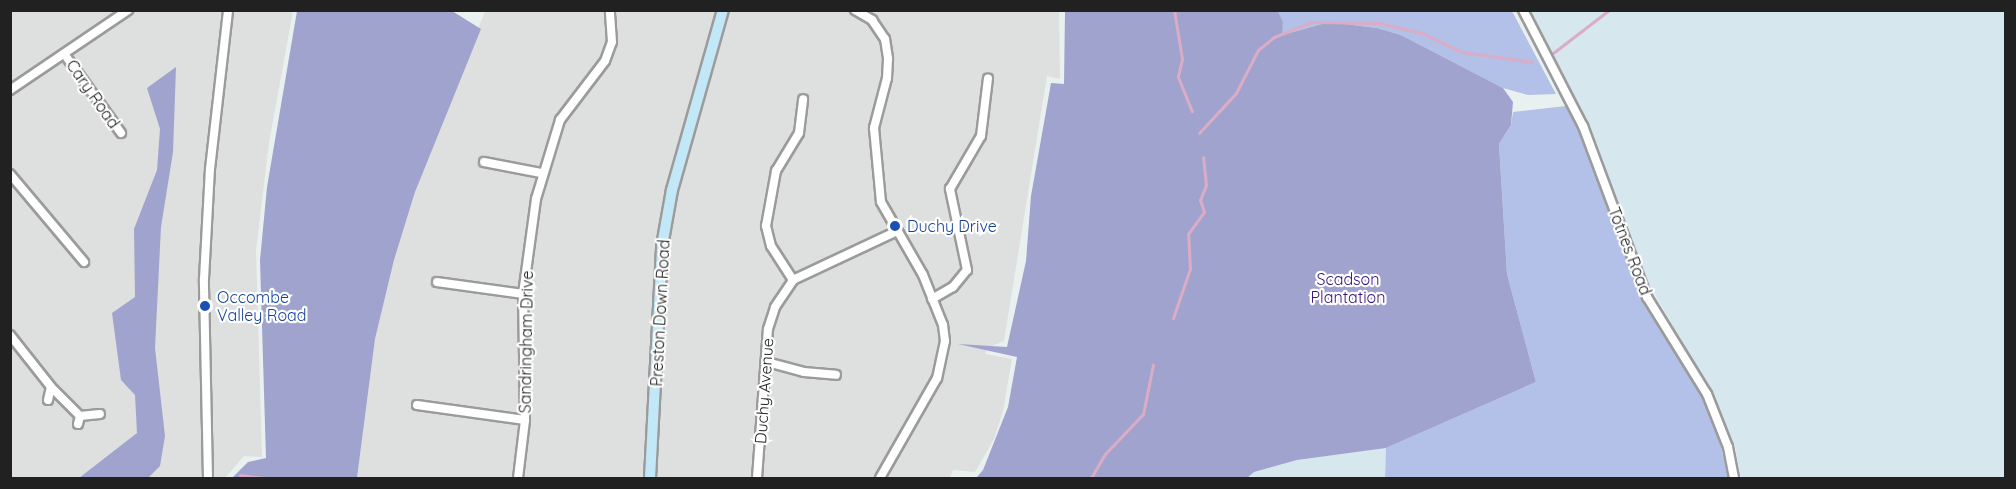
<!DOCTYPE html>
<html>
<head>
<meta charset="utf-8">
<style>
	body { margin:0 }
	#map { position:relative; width:2016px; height:489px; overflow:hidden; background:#e9f1f0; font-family:Quicksand,sans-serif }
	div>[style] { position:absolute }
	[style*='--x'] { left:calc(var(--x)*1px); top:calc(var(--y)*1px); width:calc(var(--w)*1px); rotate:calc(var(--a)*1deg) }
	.residential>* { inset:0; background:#dedfdf }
	.farmland>* { inset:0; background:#d6e7ee }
	.grass>* { inset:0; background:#b3c0e7 }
	.forest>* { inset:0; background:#a0a3cd }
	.stream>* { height:3px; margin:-1.5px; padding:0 1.5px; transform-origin:1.5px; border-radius:1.5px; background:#dbacc6 }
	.roads { filter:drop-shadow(2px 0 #9b9b9b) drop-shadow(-2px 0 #9b9b9b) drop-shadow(0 2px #9b9b9b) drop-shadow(0 -2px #9b9b9b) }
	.street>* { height:8px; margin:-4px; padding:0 4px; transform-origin:4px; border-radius:4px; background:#fff }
	.secondary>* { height:10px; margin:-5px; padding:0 5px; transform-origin:5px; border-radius:5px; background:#c2e7f6 }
	.dots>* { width:16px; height:16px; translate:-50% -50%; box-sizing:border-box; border:3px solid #fff; border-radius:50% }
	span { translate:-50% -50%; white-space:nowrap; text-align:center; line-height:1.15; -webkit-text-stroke:4.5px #fff; paint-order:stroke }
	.street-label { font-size:16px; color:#212121 }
	.transit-label { font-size:16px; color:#164399 }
	.left { translate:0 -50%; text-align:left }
	.park-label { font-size:16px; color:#34137b }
	.frame { position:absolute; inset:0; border:12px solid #212121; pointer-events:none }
</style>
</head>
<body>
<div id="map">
	<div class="residential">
		<div style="clip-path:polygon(10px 11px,293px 11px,269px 143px,256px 251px,262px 457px,244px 456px,225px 478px,11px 478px)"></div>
		<div style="clip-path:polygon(485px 11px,1059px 11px,1060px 79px,1047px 76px,1004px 341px,987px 348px,985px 354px,1012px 359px,1003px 411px,994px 439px,975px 472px,953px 470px,950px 478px,357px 478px,375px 339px,394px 260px,415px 192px)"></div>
	</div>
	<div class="farmland">
		<div style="clip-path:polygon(1526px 11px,2005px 11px,2005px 478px,1741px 478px,1735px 446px,1713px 396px,1644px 275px,1592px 131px)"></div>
		<div style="clip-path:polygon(1386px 448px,1385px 478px,1247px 478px,1254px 472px,1297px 460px)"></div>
	</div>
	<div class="grass">
		<div style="clip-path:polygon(1278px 11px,1512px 11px,1556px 94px,1528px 95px,1503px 88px,1401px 35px,1377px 28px,1329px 22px,1281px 35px,1283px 22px)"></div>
		<div style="clip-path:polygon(1566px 106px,1583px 138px,1634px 281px,1702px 392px,1714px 421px,1729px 478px,1385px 478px,1386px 448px,1536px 382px,1507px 274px,1499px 144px,1511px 125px,1513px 112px)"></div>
	</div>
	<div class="forest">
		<div style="clip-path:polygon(297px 11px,452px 11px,481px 29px,415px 192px,394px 260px,375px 339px,357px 478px,232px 478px,248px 462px,266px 458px,260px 260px,267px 187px)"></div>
		<div style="clip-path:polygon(1065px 11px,1278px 11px,1283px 22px,1282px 35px,1329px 22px,1377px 28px,1401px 35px,1503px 88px,1513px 102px,1511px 125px,1499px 144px,1507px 274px,1536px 382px,1386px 448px,1297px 460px,1254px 472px,1247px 478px,958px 478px,977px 477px,983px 470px,1008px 407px,1017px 357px,958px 344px,1007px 347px,1026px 261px,1031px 196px,1051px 83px,1064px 84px)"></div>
		<div style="clip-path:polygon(176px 67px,173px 152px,161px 227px,155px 348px,165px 436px,160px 466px,148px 478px,79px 478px,137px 433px,135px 395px,121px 380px,112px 313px,135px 297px,134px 229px,157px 170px,160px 129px,147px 88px)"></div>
	</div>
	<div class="stream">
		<div style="--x:1174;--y:10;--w:50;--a:80.7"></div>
		<div style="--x:1182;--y:59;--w:18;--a:103"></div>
		<div style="--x:1178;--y:77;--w:37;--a:68"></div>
		<div style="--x:1553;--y:53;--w:71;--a:-37.5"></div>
		<div style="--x:1199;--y:133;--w:54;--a:-47.2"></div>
		<div style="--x:1236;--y:93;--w:48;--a:-62.9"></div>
		<div style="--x:1258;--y:50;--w:21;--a:-39"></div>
		<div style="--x:1274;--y:37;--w:41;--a:-21.5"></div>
		<div style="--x:1312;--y:22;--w:67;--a:0.9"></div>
		<div style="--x:1379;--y:23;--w:44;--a:13.1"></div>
		<div style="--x:1422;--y:33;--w:44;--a:25.4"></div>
		<div style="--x:1462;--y:52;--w:71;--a:8.1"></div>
		<div style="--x:1173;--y:318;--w:52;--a:-70.9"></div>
		<div style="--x:1190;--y:269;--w:35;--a:-93"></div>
		<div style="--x:1188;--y:234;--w:27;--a:-54"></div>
		<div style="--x:1204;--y:212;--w:13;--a:-108"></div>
		<div style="--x:1200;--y:200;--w:16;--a:-68"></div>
		<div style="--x:1206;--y:185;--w:28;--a:-96"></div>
		<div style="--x:240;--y:475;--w:26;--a:7"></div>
		<div style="--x:1091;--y:478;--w:28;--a:-60"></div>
		<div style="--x:1105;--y:454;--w:55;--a:-46.5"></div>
		<div style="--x:1143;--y:414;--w:50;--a:-78.5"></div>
	</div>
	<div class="roads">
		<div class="street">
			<div style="--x:855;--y:10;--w:20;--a:30"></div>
			<div style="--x:872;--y:20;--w:23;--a:56"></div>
			<div style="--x:885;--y:39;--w:20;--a:81"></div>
			<div style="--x:888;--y:59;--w:19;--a:93"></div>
			<div style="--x:887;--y:78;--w:52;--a:104.6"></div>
			<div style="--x:874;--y:128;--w:74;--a:84.6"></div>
			<div style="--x:881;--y:202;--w:84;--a:60.1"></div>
			<div style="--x:923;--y:275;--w:54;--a:68.2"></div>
			<div style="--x:943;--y:325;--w:16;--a:83"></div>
			<div style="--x:945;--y:341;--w:38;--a:102"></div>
			<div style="--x:937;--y:378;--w:115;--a:119.7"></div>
			<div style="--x:1523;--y:10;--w:131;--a:62.7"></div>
			<div style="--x:1583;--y:126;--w:183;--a:69.5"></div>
			<div style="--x:1647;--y:297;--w:114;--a:58.3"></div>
			<div style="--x:1707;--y:394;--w:57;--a:68.4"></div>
			<div style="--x:1728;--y:447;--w:32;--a:79"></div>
			<div style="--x:65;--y:55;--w:96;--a:54.3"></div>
			<div style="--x:10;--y:90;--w:143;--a:-34.1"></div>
			<div style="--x:484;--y:162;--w:58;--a:10.9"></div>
			<div style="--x:10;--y:174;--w:115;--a:49.9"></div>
			<div style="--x:793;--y:280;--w:40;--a:-122.9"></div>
			<div style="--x:771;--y:246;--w:21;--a:-104"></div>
			<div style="--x:766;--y:226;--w:56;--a:-79.7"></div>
			<div style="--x:776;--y:171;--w:44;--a:-58.8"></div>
			<div style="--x:799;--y:133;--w:34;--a:-83"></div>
			<div style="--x:437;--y:282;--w:87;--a:7.9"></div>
			<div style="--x:932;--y:299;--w:24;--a:-30"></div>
			<div style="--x:953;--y:287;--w:22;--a:-51"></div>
			<div style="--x:967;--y:270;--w:83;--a:-101.9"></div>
			<div style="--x:950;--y:189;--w:61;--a:-59.7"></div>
			<div style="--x:981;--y:136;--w:58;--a:-83.1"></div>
			<div style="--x:10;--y:335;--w:66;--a:51.7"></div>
			<div style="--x:51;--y:387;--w:41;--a:45"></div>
			<div style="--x:767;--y:362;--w:38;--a:15"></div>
			<div style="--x:804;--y:372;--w:32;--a:5"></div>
			<div style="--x:48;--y:400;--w:13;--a:-77"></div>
			<div style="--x:417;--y:405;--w:109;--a:7.9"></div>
			<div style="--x:78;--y:424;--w:8;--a:-76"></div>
			<div style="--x:80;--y:416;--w:20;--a:-6"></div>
			<div style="--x:208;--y:478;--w:199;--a:-91.2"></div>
			<div style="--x:204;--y:279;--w:110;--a:-86.9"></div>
			<div style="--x:210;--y:169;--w:160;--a:-83.5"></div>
			<div style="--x:518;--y:478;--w:58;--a:-83.1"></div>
			<div style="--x:525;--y:420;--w:126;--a:-90.9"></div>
			<div style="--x:523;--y:294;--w:96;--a:-82.2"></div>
			<div style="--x:536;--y:199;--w:83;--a:-73.1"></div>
			<div style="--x:560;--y:120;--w:74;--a:-52.7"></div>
			<div style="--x:605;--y:61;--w:20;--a:-70"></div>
			<div style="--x:612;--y:42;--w:32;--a:-94"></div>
			<div style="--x:757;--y:478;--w:149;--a:-85.8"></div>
			<div style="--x:768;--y:329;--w:23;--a:-72"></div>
			<div style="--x:775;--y:307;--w:32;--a:-56"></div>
			<div style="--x:793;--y:280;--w:115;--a:-25.2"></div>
		</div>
		<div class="secondary">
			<div style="--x:650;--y:478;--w:232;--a:-87"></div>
			<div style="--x:662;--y:246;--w:57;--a:-79.9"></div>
			<div style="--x:672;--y:190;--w:187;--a:-74.2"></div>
		</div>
	</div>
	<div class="dots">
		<div style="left:895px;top:226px;background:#1a4fb4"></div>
		<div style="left:205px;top:306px;background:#1a4fb4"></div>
	</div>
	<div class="street-label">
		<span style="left:93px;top:94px;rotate:55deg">Cary Road</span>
		<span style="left:1630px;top:251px;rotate:69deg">Totnes Road</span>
		<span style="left:660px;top:313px;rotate:-87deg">Preston Down Road</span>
		<span style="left:526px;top:342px;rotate:-89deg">Sandringham Drive</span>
		<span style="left:764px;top:391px;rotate:-86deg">Duchy Avenue</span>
	</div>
	<div class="transit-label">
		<span class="left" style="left:907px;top:226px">Duchy Drive</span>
		<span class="left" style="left:217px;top:306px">Occombe<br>Valley Road</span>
	</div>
	<div class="park-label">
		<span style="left:1348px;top:288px">Scadson<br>Plantation</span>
	</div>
	<div class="frame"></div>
</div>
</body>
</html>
